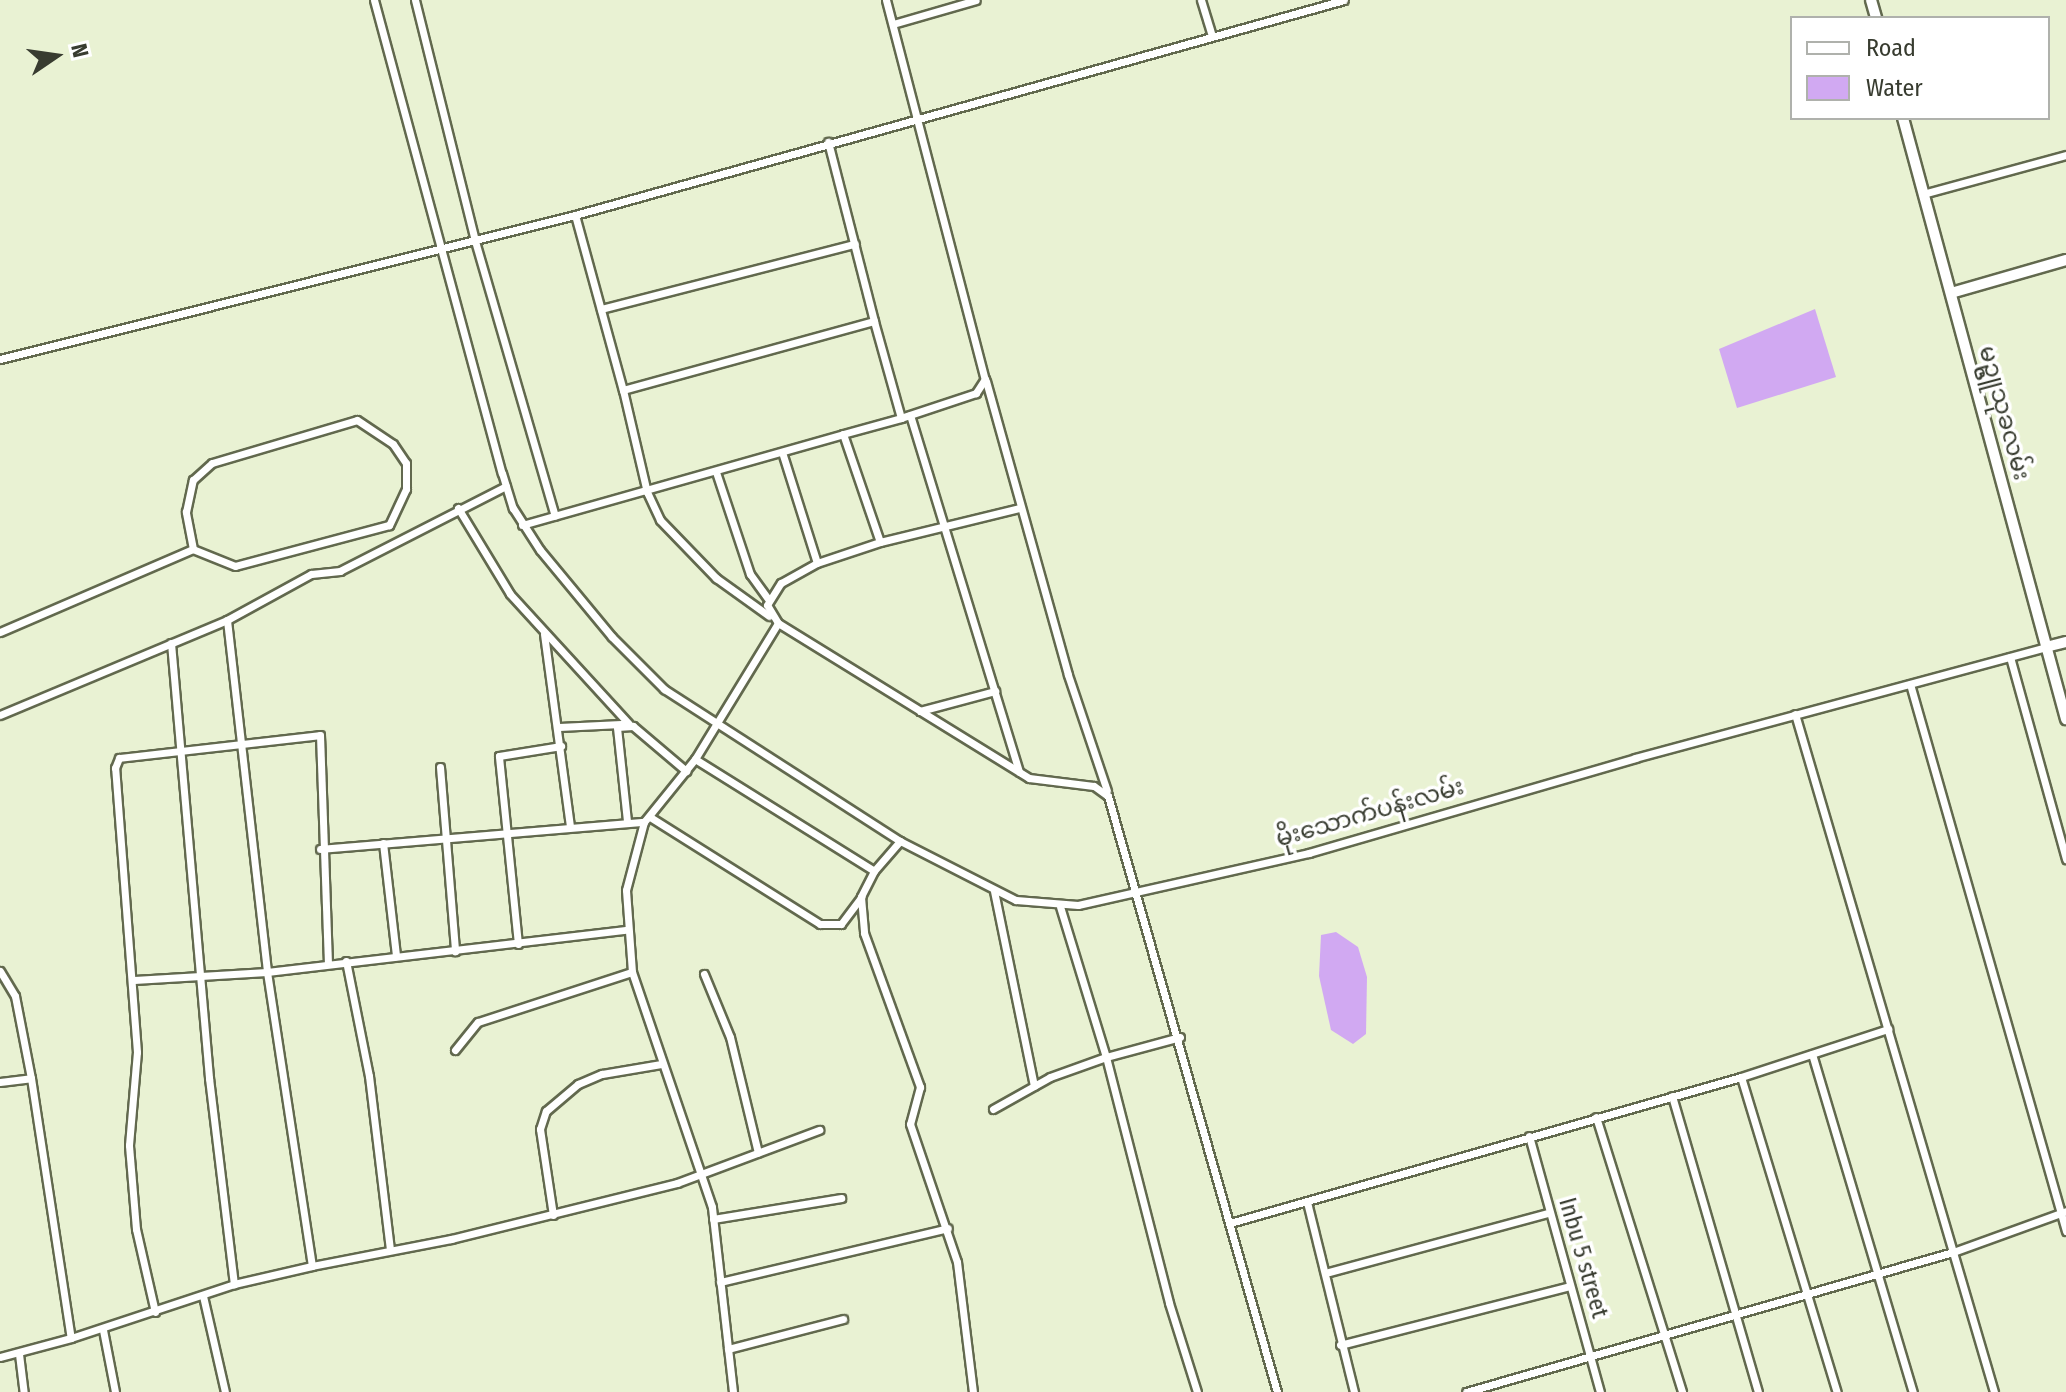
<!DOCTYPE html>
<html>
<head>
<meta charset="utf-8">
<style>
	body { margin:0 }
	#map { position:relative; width:2066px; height:1392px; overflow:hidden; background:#e9f2d3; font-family:"Fira Sans Condensed","Noto Sans Myanmar",sans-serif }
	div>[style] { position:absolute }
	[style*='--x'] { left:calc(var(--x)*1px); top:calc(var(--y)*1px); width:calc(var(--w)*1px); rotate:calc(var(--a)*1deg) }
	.water>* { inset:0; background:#d1a9f2 }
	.roads { filter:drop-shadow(2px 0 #62694e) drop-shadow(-2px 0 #62694e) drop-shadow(0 2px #62694e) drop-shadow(0 -2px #62694e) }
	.street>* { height:7px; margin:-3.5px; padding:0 3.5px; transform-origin:3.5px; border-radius:3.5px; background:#fff }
	.secondary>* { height:10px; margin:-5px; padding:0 5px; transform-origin:5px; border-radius:5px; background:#fff }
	span { translate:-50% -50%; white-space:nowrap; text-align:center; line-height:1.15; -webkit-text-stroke:7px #fff; paint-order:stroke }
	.street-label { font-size:24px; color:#383c30 }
	.legend { position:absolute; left:1790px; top:16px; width:260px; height:104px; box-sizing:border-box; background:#fff; border:2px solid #afb1ac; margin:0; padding:10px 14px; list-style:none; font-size:24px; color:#383c30 }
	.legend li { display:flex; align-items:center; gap:16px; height:40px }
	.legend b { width:40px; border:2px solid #afb1ac }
	.north { position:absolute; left:16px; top:16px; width:80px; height:80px; -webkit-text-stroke:6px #fff; paint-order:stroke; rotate:77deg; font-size:22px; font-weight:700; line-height:32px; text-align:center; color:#383c30 }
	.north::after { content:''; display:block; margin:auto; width:28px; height:36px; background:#383c30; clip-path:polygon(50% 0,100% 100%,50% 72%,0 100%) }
</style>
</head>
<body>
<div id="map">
	<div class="water">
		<div style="clip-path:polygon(1815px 309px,1836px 377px,1737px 408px,1719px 349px)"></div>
		<div style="clip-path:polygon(1336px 932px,1358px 947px,1367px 977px,1366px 1034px,1353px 1044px,1331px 1030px,1319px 976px,1321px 935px)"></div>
	</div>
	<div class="roads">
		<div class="street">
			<div style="--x:374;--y:0;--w:490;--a:74.9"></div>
			<div style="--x:502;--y:473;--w:37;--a:73"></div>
			<div style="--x:513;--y:508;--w:50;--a:57.3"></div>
			<div style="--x:540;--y:550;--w:113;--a:50.4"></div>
			<div style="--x:612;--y:637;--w:74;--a:45"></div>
			<div style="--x:664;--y:689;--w:281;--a:32.8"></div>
			<div style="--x:900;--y:841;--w:130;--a:27"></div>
			<div style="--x:1016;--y:900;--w:62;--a:4.6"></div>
			<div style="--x:1078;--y:905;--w:237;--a:-12.7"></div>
			<div style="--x:1309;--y:853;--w:340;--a:-16.2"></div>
			<div style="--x:1635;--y:758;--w:426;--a:-15.1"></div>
			<div style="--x:415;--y:0;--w:248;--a:76"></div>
			<div style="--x:475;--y:241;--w:286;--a:73.8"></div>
			<div style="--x:886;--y:0;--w:392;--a:75.4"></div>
			<div style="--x:985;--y:379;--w:17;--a:123"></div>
			<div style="--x:976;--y:393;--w:79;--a:161.6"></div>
			<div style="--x:1201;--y:0;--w:38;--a:73"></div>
			<div style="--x:893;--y:24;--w:86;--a:-16.1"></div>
			<div style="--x:1923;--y:194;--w:148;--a:-15.3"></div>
			<div style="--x:575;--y:215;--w:181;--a:74.7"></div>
			<div style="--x:623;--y:390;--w:260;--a:-15.4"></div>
			<div style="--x:874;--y:321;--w:185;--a:-104.4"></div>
			<div style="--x:601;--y:309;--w:262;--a:-14.4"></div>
			<div style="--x:0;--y:359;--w:593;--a:-14.06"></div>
			<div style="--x:575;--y:215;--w:798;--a:-15.62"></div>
			<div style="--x:986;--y:381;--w:305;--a:74.4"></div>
			<div style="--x:1068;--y:675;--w:122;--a:71.4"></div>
			<div style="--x:623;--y:390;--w:105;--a:76.8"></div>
			<div style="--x:647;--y:492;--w:31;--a:65"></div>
			<div style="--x:660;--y:520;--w:81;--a:46"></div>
			<div style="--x:716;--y:578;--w:65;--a:35.6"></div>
			<div style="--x:910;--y:415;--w:373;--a:73"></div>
			<div style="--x:357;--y:420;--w:43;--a:33.7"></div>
			<div style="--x:393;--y:444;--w:23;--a:56"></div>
			<div style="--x:406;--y:463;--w:26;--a:90"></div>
			<div style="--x:406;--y:489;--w:40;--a:115"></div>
			<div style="--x:389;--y:525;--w:159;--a:165.1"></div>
			<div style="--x:235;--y:566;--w:45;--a:-158"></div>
			<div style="--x:193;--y:549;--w:38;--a:-101"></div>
			<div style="--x:186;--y:512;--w:33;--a:-78"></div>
			<div style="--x:193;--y:480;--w:25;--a:-42"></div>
			<div style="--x:212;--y:463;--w:151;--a:-16.5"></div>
			<div style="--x:782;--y:452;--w:116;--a:72.5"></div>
			<div style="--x:716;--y:472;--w:108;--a:71.6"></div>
			<div style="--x:750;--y:574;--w:31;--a:54"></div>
			<div style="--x:506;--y:486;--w:186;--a:152.9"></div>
			<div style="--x:340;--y:571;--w:29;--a:174"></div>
			<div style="--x:311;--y:574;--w:96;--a:151.3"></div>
			<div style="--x:227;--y:620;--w:354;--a:83.5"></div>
			<div style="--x:267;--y:972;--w:297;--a:81.3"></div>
			<div style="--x:312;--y:1266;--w:142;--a:-11"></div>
			<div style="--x:451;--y:1239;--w:233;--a:-13.9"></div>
			<div style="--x:677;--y:1183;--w:152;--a:-20.5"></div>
			<div style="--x:458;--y:508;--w:100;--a:58.8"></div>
			<div style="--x:510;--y:594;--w:176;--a:47.5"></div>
			<div style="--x:522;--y:525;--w:334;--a:-15.8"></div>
			<div style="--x:880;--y:542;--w:144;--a:-13.7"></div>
			<div style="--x:778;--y:623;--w:21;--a:-121"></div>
			<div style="--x:767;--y:605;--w:26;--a:-58"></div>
			<div style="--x:781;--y:583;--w:41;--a:-29.1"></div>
			<div style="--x:817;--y:563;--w:66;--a:-18.4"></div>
			<div style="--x:880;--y:542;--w:114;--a:-108.9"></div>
			<div style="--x:843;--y:434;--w:60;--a:-15.4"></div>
			<div style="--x:901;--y:418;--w:101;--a:-105.6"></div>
			<div style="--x:0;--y:632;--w:210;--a:-23.3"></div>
			<div style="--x:544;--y:634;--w:194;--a:82.3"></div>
			<div style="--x:171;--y:643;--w:437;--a:85"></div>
			<div style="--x:209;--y:1078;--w:208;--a:83.1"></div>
			<div style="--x:2010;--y:657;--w:210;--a:74.5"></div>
			<div style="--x:1910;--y:684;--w:569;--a:74.08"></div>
			<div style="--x:920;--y:711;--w:78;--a:-14.9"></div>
			<div style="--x:1795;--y:714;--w:707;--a:73.64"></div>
			<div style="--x:0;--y:715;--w:246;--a:-22.7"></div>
			<div style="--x:559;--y:727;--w:62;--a:-2.8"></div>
			<div style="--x:695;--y:759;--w:211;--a:32"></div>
			<div style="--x:440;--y:767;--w:185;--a:85.3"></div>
			<div style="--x:650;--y:817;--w:201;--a:32.2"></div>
			<div style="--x:820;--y:924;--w:21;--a:0"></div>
			<div style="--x:841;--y:924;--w:34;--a:-53"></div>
			<div style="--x:627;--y:821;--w:95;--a:-96.1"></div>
			<div style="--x:617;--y:727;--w:16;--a:-4"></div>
			<div style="--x:633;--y:726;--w:70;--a:40.3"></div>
			<div style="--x:900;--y:841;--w:40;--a:131"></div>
			<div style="--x:874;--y:871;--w:29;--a:117"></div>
			<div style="--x:861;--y:897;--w:36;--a:85"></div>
			<div style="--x:864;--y:933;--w:164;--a:70"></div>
			<div style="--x:920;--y:1087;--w:38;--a:105"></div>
			<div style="--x:910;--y:1124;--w:146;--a:71.2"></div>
			<div style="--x:957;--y:1262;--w:131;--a:83"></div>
			<div style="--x:383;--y:843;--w:114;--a:83.4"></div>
			<div style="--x:320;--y:849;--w:325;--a:-4.8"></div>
			<div style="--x:994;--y:891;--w:199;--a:78.4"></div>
			<div style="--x:518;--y:944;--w:189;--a:-95.8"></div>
			<div style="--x:499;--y:756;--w:63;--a:-9.2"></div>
			<div style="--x:346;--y:961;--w:117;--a:78.7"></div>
			<div style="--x:369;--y:1076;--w:175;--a:83.1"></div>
			<div style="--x:0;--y:971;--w:29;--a:59"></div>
			<div style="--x:15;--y:996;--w:84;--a:79"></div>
			<div style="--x:704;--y:974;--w:68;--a:67.6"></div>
			<div style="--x:730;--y:1037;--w:119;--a:76.4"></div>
			<div style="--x:134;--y:980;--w:133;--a:-3.4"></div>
			<div style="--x:267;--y:972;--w:361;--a:-6.7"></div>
			<div style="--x:1180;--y:1037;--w:77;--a:164.9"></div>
			<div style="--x:1106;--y:1057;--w:254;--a:75.6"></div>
			<div style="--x:1169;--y:1303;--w:93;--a:72.5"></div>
			<div style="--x:455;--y:1050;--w:36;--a:-51"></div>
			<div style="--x:478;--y:1022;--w:162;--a:-18"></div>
			<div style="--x:1812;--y:1054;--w:353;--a:73.4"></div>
			<div style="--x:1741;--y:1077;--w:329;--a:73.1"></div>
			<div style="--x:0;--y:1082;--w:31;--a:-7"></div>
			<div style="--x:31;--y:1078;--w:263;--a:81.3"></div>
			<div style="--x:71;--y:1338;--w:73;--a:165"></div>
			<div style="--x:1672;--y:1096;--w:308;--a:73.8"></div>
			<div style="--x:993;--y:1109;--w:65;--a:-29.3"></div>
			<div style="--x:1050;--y:1077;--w:59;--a:-19.7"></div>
			<div style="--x:1106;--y:1057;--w:157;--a:-107"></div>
			<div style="--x:1596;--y:1117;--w:288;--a:72.6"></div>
			<div style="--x:1529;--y:1136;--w:266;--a:74.5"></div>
			<div style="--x:1307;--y:1202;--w:196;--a:76.1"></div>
			<div style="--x:553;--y:1215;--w:87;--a:-98.6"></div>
			<div style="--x:540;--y:1129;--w:19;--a:-72"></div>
			<div style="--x:546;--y:1111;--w:42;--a:-40.2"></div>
			<div style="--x:578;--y:1084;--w:26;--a:-23"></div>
			<div style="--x:602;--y:1074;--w:60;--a:-9.6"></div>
			<div style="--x:713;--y:1219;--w:130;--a:-9.3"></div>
			<div style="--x:1230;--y:1223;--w:531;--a:-15.95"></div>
			<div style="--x:1741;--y:1077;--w:155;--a:-18.1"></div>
			<div style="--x:1329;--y:1272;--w:227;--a:-15.1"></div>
			<div style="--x:720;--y:1282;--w:234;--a:-13.3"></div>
			<div style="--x:203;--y:1296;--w:98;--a:77.1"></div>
			<div style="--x:155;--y:1312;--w:85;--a:-102.9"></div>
			<div style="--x:136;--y:1229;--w:84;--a:-94.8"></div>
			<div style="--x:129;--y:1145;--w:93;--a:-85.1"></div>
			<div style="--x:137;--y:1052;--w:285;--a:-94.4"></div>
			<div style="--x:115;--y:768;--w:11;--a:-68"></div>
			<div style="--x:119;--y:758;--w:202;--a:-6.5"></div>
			<div style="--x:320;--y:735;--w:229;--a:88"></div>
			<div style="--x:103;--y:1330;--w:63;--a:79"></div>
			<div style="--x:71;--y:1338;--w:172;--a:-18.3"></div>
			<div style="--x:234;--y:1284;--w:80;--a:-13"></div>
			<div style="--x:1340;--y:1345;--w:237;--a:-14.4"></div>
			<div style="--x:728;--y:1349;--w:119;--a:-14.6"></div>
			<div style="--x:19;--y:1354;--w:38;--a:83"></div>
			<div style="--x:733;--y:1392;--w:186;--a:-96.5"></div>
			<div style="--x:712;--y:1207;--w:248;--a:-108.8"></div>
			<div style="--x:632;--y:972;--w:82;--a:-94.2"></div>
			<div style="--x:626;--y:890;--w:70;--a:-75.2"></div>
			<div style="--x:644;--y:822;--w:81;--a:-51"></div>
			<div style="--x:695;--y:759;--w:159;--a:-58.6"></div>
			<div style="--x:778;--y:623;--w:295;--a:31.7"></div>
			<div style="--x:1029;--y:778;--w:65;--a:7"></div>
			<div style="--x:1094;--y:786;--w:17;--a:36"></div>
			<div style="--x:1108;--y:796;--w:619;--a:74.17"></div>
			<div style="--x:1466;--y:1392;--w:507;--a:-16.04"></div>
			<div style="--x:1953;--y:1252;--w:120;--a:-19.9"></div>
		</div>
		<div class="secondary">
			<div style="--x:1871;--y:0;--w:19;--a:74"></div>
			<div style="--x:1903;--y:118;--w:623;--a:74.83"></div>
			<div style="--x:1951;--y:293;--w:120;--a:-16"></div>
			<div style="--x:2046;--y:647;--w:21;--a:-14"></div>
		</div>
	</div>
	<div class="street-label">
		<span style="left:2004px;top:413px;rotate:75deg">မဥ္ဇူသုခလမ်း</span>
		<span style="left:1370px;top:813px;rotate:-16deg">မိုးသောက်ပန်းလမ်း</span>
		<span style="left:1583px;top:1258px;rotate:74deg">Inbu 5 street</span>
	</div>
	<ul class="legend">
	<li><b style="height:10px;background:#fff"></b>Road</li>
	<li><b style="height:22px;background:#d1a9f2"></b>Water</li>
	</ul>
	<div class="north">N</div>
</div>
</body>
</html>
